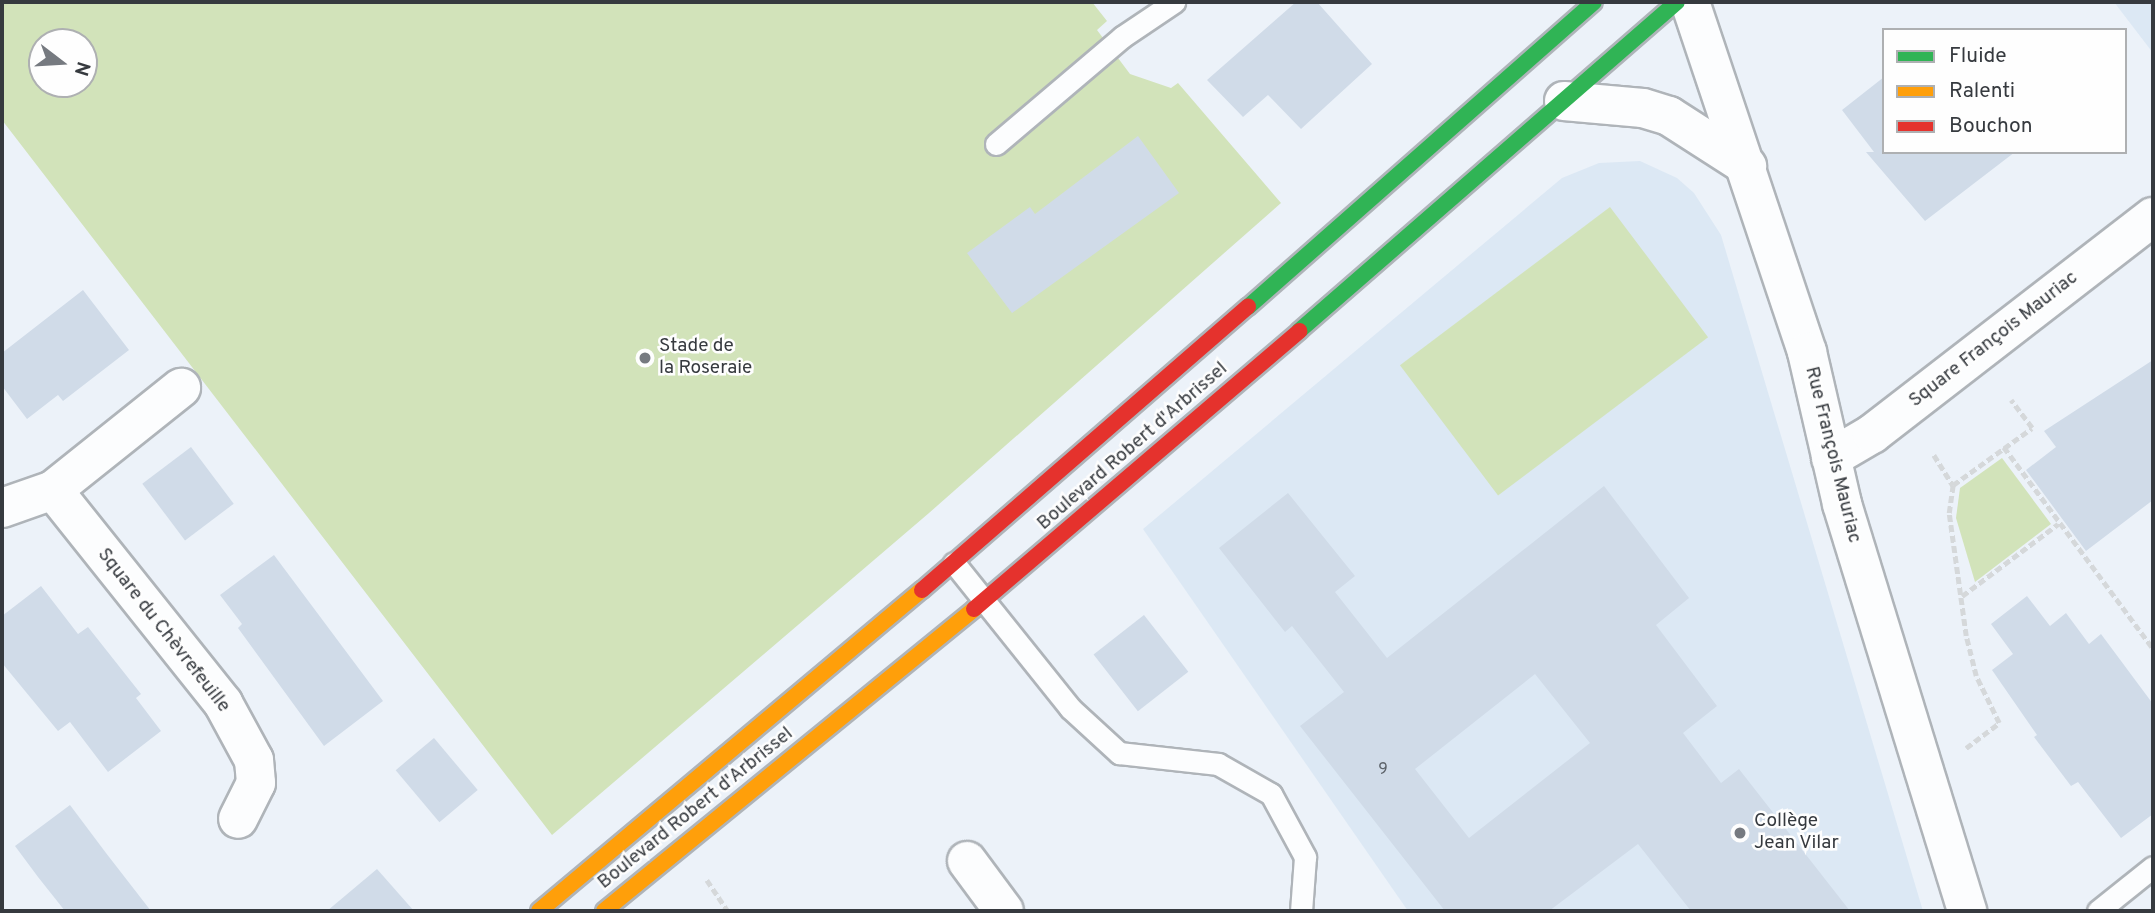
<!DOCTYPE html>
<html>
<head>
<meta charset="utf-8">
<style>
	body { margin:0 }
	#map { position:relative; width:2155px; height:913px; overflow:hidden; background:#ecf2f9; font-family:Overpass,sans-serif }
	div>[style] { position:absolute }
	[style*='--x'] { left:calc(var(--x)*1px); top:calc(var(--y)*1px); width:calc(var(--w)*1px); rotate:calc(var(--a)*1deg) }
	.built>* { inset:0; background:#dce8f4 }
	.green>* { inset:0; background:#d2e3ba; transform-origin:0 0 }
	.building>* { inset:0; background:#d0dbe8; transform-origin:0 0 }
	.path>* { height:4.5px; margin-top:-2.25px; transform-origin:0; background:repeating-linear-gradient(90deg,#d5d8da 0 7px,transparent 0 10.5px) }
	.roads { filter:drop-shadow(2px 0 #afb4b9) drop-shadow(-2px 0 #afb4b9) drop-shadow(0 2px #afb4b9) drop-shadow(0 -2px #afb4b9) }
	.lane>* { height:21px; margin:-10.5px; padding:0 10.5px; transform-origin:10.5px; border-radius:10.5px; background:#fcfdfe }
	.street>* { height:38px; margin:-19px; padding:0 19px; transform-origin:19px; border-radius:19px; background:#fcfdfe }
	.fast>* { height:16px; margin:-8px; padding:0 8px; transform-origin:8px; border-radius:8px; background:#30b455 }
	.slow>* { height:16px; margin:-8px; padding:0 8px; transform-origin:8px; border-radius:8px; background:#ff9f0a }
	.jam>* { height:16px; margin:-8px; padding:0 8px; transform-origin:8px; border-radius:8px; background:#e5322d }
	.dots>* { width:19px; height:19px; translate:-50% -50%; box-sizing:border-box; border:4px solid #fefefe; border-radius:50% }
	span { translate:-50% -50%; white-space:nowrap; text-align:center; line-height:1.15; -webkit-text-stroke:5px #fefefe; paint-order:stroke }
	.number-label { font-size:16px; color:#5c6269 }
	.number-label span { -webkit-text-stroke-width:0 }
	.street-label { font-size:19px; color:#363a3f }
	.poi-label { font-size:19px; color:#363a3f }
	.left { translate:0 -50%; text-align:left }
	.frame { position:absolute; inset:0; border:4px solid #363a3f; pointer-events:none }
	.legend { position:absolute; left:1882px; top:28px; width:245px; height:126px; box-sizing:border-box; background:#fefefe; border:2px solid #aeb0b2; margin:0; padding:9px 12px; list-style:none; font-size:21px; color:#363a3f }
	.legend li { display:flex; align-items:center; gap:14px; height:35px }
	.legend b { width:35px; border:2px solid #aeb0b2 }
	.north { position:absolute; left:28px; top:28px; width:70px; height:70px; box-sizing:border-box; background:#fefefe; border:2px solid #aeb0b2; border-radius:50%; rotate:107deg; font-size:19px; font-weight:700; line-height:28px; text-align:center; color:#363a3f }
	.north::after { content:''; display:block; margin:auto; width:24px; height:32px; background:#767a80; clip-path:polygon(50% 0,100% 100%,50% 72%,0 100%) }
</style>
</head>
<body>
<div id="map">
	<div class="built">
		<div style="clip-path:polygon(2114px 2px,2153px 2px,2153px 53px)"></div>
		<div style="clip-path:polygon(1640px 161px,1677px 178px,1694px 193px,1721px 235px,1923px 911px,1408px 911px,1143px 529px,1562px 178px,1599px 163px)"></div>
	</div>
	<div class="green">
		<div style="clip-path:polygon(evenodd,2px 2px,1092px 2px,1107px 21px,1097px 30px,1130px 74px,1171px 88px,1178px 83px,1281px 203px,929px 513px,552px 835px,2px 120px,2px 2px,42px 42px,84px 42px,84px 84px,42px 84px,42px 42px)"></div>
		<div style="left:1610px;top:207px;width:163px;height:263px;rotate:53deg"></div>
		<div style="clip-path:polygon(2002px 458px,2051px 524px,1975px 582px,1956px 518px,1960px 488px)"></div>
	</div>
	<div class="building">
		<div style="clip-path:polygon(1296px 2px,1317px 2px,1372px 64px,1301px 129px,1268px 95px,1243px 117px,1207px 80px)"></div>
		<div style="clip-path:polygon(1884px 77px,1884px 152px,2015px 152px,1925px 221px,1866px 152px,1874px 152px,1842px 110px)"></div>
		<div style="clip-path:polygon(1138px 136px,1179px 193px,1012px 313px,967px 253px,1030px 207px,1035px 214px)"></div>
		<div style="clip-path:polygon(83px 290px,129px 350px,63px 401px,58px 395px,27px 419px,2px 386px,2px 353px)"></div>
		<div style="clip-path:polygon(2153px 360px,2153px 500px,2086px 551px,2026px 470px,2056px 447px,2044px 431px)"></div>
		<div style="left:191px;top:447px;width:71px;height:61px;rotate:53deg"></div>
		<div style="clip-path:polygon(evenodd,1604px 486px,1689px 598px,1656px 625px,1717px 706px,1683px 733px,1721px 783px,1739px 769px,1850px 911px,1691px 911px,1638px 844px,1549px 911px,1445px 911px,1300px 726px,1344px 692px,1292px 626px,1285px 632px,1219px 548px,1288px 493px,1355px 576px,1335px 592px,1387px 658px,1604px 486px,1535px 674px,1590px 743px,1469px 838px,1415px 769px,1535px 674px)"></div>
		<div style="clip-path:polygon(274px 555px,383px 701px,324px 746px,238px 628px,242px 624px,220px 595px)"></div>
		<div style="clip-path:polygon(41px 586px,78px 634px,88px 627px,141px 694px,136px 698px,161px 731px,108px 772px,70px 722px,58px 731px,2px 663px,2px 616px)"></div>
		<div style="clip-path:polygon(2027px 596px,2050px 626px,2066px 613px,2089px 644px,2101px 634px,2153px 704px,2153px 814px,2121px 838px,2078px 782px,2071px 786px,2034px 737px,2037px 735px,1992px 670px,2013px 654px,1991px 624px)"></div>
		<div style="left:1144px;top:615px;width:72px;height:64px;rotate:52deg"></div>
		<div style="left:434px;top:738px;width:68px;height:50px;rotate:50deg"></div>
		<div style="clip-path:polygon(70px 805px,106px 853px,151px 911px,65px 911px,38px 877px,15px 846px)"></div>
		<div style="clip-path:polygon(377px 869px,414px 911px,327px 911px)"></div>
	</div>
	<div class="path">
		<div style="--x:2004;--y:447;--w:250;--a:53.5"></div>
		<div style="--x:1934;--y:455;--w:36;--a:58"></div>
		<div style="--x:1962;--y:596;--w:120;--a:-36.9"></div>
		<div style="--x:1966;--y:748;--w:41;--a:-37.1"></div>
		<div style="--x:1999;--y:723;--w:52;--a:-116.1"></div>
		<div style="--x:1976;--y:676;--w:41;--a:-104"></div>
		<div style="--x:1966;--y:636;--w:124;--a:-97.9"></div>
		<div style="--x:1949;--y:513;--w:28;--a:-82"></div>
		<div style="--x:1953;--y:485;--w:97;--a:-35.8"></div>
		<div style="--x:2032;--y:428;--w:35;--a:-127"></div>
		<div style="--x:707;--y:880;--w:37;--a:56"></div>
	</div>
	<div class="roads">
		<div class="lane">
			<div style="--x:996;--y:144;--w:165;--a:-40.3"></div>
			<div style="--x:1122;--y:37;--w:63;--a:-33.9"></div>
			<div style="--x:954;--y:563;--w:186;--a:51.3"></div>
			<div style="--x:1070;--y:708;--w:67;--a:42.6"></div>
			<div style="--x:1119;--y:753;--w:100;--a:6.3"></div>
			<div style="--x:1218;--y:764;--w:61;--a:29.5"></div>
			<div style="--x:1271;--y:794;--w:72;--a:61.6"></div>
			<div style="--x:1305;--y:857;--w:54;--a:94.2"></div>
			<div style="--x:2098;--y:911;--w:70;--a:-38.7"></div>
		</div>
		<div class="street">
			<div style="--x:1690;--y:2;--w:369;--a:71.5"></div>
			<div style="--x:1807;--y:352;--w:156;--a:77"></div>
			<div style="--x:1842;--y:504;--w:426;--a:72.9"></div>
			<div style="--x:1564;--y:101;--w:79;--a:5.1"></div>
			<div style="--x:1643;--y:108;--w:27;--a:17"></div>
			<div style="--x:1669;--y:116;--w:93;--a:32.7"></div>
			<div style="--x:1831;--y:458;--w:48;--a:-30.3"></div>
			<div style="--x:1872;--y:434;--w:355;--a:-37.7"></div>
			<div style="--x:53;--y:490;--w:164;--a:-38.6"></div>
			<div style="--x:2;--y:508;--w:54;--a:-19.4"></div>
			<div style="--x:53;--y:490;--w:273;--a:51.4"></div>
			<div style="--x:223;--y:703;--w:65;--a:61.5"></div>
			<div style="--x:254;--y:760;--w:23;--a:85"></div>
			<div style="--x:256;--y:783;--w:40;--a:116.6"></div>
			<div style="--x:967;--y:861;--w:62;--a:53.5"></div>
		</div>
		<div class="fast">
			<div style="--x:1248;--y:307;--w:461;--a:-41.4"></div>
			<div style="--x:1299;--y:331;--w:501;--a:-41.04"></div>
		</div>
		<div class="slow">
			<div style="--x:539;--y:911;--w:500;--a:-40"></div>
			<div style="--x:604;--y:911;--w:478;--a:-39.2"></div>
		</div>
		<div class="jam">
			<div style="--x:922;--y:590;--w:432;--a:-41"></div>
			<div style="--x:974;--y:609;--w:428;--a:-40.5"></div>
		</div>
	</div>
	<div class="dots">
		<div style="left:645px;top:358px;background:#767a80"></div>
		<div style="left:1740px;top:833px;background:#767a80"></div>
	</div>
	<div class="number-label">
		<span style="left:1383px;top:770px">9</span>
	</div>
	<div class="street-label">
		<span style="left:1994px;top:340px;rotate:-38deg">Square François Mauriac</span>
		<span style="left:1133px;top:447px;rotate:-41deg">Boulevard Robert d'Arbrissel</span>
		<span style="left:1832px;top:455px;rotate:76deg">Rue François Mauriac</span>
		<span style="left:163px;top:631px;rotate:52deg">Square du Chèvrefeuille</span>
		<span style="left:696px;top:809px;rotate:-39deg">Boulevard Robert d'Arbrissel</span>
	</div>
	<div class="poi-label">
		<span class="left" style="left:659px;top:358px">Stade de<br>la Roseraie</span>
		<span class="left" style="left:1754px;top:833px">Collège<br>Jean Vilar</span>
	</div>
	<div class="frame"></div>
	<ul class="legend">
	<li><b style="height:9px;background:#30b455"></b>Fluide</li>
	<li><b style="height:9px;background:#ff9f0a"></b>Ralenti</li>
	<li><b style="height:9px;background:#e5322d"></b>Bouchon</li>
	</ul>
	<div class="north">N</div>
</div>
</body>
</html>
